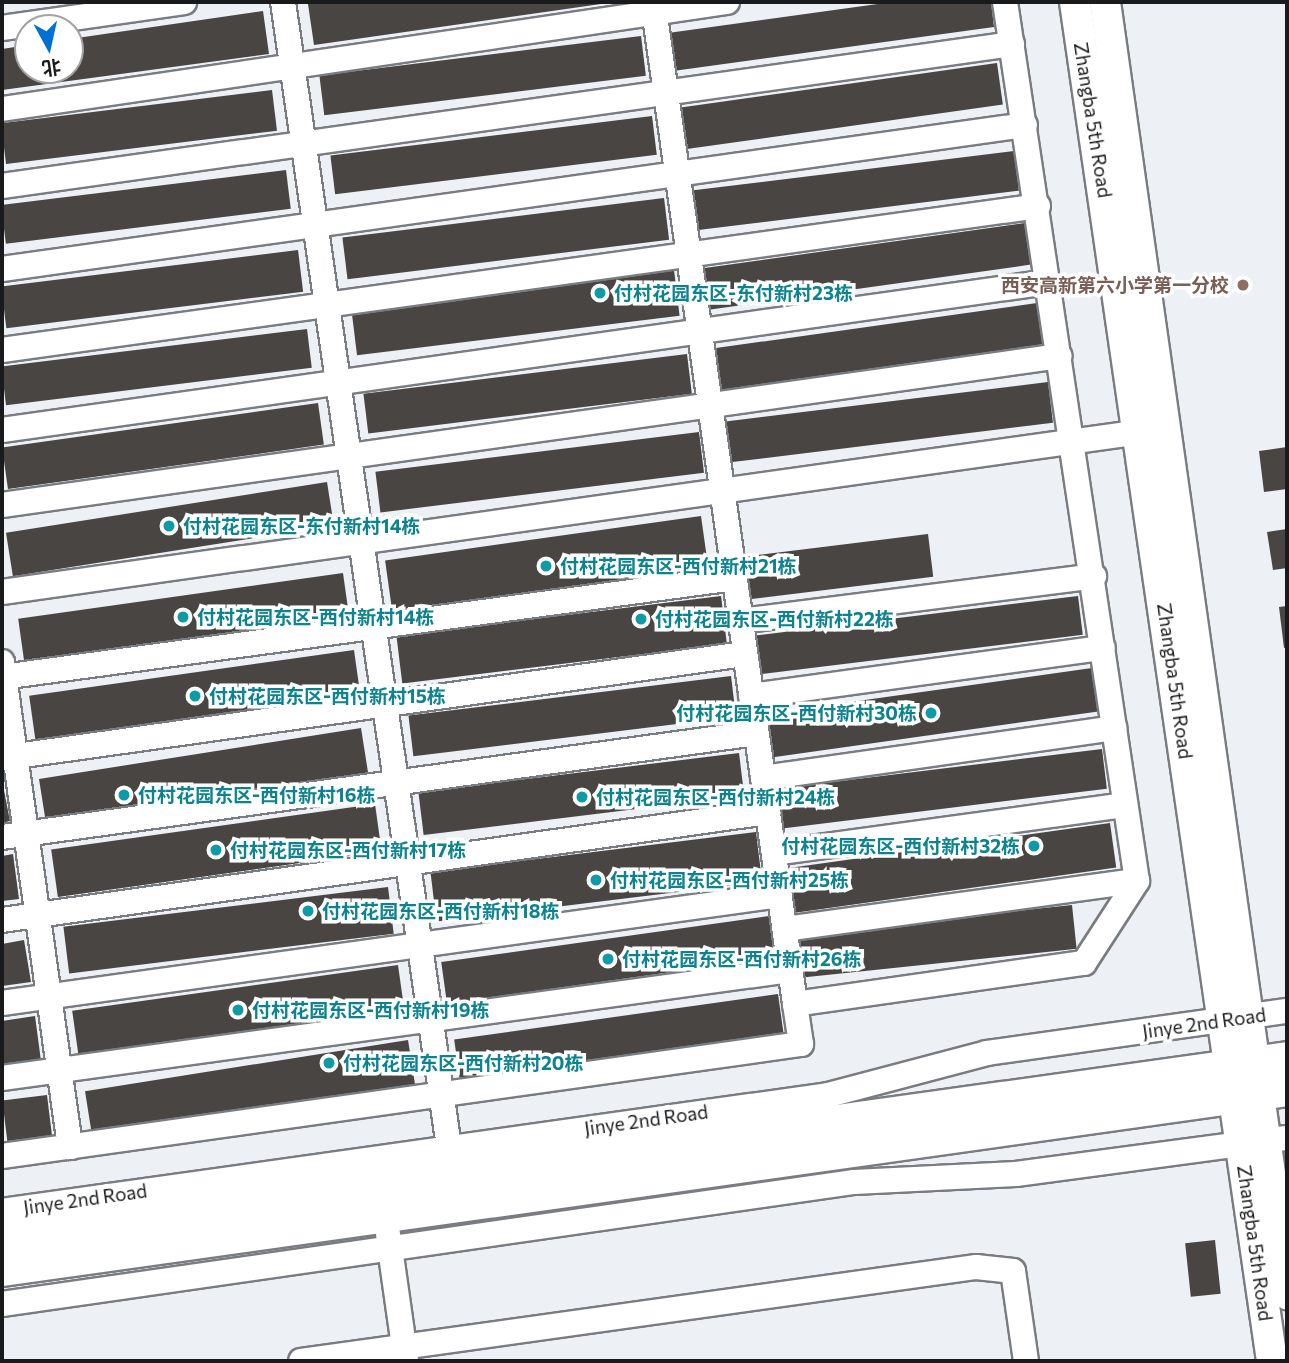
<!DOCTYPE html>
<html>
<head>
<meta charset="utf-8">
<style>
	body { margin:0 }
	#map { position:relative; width:1289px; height:1363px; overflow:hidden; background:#edf0f4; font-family:Commissioner,"Noto Sans SC",sans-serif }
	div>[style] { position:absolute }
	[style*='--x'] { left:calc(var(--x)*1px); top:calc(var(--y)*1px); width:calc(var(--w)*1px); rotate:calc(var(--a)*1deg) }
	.building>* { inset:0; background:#484542; transform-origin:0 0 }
	.roads { filter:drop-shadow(2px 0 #797c80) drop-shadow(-2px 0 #797c80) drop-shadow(0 2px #797c80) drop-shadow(0 -2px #797c80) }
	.minor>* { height:24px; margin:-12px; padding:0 12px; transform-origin:12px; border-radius:12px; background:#fff }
	.tertiary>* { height:30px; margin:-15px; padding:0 15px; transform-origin:15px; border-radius:15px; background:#fff }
	.secondary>* { height:35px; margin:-17.5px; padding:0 17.5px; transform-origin:17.5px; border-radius:17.5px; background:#fff }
	.dots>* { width:19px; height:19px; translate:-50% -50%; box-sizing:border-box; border:4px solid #fff; border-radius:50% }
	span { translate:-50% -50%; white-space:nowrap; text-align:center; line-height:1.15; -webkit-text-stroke:7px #fff; paint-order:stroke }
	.street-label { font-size:19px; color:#191a1b }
	.education-label { font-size:19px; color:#785e54; font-weight:700 }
	.right { translate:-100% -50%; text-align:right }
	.culture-label { font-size:19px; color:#0d838f; font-weight:700 }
	.left { translate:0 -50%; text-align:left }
	.frame { position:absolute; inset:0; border:4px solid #191a1b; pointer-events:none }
	.north { position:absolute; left:14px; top:14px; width:70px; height:70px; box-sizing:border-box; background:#fff; border:2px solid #a3a3a4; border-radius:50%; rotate:172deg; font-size:19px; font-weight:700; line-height:28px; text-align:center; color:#191a1b }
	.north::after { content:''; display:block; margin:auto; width:24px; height:32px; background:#0070d7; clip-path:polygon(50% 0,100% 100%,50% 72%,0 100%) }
</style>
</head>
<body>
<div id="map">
	<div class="building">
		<div style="clip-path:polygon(324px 2px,608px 2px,608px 3px,314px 45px,308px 4px)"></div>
		<div style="clip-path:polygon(892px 2px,991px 2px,994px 27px,673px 71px,668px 33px)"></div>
		<div style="clip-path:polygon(263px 11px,269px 54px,2px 90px,2px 49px,28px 45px,28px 70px,70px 70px,70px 39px)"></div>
		<div style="left:641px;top:36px;width:40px;height:324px;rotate:83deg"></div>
		<div style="left:997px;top:63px;width:42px;height:321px;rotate:82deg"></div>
		<div style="left:272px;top:90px;width:41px;height:273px;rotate:83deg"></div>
		<div style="left:652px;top:116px;width:39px;height:324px;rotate:83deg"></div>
		<div style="left:1014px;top:151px;width:40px;height:325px;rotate:83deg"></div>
		<div style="left:286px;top:170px;width:39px;height:287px;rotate:83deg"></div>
		<div style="left:664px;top:198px;width:42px;height:324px;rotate:83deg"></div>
		<div style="left:1025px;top:223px;width:42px;height:327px;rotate:82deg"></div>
		<div style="left:298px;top:250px;width:42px;height:299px;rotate:83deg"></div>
		<div style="left:674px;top:270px;width:46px;height:325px;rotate:83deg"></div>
		<div style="left:1037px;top:303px;width:42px;height:326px;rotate:82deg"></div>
		<div style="left:307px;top:329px;width:39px;height:308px;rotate:83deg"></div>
		<div style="left:687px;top:354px;width:40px;height:326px;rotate:83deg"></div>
		<div style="left:1048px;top:382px;width:41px;height:327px;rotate:83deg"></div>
		<div style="left:318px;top:403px;width:42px;height:319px;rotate:82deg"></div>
		<div style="left:699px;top:432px;width:41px;height:326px;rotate:83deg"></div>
		<div style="clip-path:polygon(1287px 447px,1287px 489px,1264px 492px,1259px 451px)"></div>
		<div style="left:327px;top:482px;width:44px;height:325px;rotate:81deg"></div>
		<div style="left:701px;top:516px;width:53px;height:319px;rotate:82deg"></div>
		<div style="clip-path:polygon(1287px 529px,1287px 568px,1273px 570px,1267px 532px)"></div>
		<div style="left:928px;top:534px;width:43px;height:187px;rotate:83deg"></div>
		<div style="left:343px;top:573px;width:44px;height:328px;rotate:82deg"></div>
		<div style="left:721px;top:596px;width:48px;height:327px;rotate:83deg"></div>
		<div style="left:1078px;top:596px;width:39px;height:327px;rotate:83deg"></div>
		<div style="clip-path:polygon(1287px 606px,1287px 647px,1284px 648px,1279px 607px)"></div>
		<div style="left:354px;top:650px;width:44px;height:328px;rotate:82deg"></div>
		<div style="left:1092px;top:668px;width:44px;height:330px;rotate:82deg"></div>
		<div style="left:731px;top:676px;width:41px;height:325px;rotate:83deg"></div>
		<div style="left:361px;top:728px;width:45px;height:326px;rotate:81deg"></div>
		<div style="left:1102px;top:749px;width:40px;height:329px;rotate:83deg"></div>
		<div style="left:739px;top:753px;width:43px;height:323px;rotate:83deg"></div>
		<div style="clip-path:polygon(2px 780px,10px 821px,2px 823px)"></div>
		<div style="left:375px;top:804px;width:48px;height:327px;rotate:82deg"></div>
		<div style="left:1110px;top:823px;width:45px;height:326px;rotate:82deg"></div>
		<div style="left:756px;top:832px;width:50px;height:328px;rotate:83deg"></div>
		<div style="clip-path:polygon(13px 854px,19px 899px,2px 901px,2px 856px)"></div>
		<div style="left:388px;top:887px;width:47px;height:327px;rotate:83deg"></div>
		<div style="left:1072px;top:905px;width:44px;height:278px;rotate:84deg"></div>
		<div style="left:769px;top:916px;width:42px;height:331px;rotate:82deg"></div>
		<div style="clip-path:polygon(24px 940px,31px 982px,2px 986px,2px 944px)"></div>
		<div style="left:398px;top:965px;width:44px;height:329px;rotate:82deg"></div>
		<div style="left:778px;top:994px;width:41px;height:327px;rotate:82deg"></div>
		<div style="clip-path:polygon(35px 1016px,41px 1061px,2px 1066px,2px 1021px)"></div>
		<div style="left:408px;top:1040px;width:50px;height:327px;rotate:81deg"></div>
		<div style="left:47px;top:1095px;width:43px;height:45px;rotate:83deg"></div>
		<div style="left:1215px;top:1240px;width:54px;height:30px;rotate:84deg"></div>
	</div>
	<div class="roads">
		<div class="minor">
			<div style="--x:283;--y:2;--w:1171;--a:81.75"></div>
			<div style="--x:653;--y:2;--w:1012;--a:81.93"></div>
			<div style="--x:2;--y:28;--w:184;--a:-8.1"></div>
			<div style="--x:2;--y:109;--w:733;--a:-8.4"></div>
			<div style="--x:2;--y:186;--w:1020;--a:-8"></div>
			<div style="--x:2;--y:269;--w:1033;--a:-8.01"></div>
			<div style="--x:2;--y:350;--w:1046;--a:-7.91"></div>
			<div style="--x:2;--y:430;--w:1056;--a:-8.05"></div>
			<div style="--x:2;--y:505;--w:1068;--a:-8.02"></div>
			<div style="--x:2;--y:592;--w:1149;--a:-8"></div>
			<div style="--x:740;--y:621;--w:357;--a:-7.2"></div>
			<div style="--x:2;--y:662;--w:490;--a:82"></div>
			<div style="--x:2;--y:677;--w:739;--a:-7.7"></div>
			<div style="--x:751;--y:696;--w:355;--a:-7.8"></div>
			<div style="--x:2;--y:758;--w:749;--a:-7.98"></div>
			<div style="--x:763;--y:778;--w:355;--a:-8.1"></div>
			<div style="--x:2;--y:837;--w:761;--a:-7.85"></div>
			<div style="--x:774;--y:853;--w:354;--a:-7.8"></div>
			<div style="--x:2;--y:920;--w:774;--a:-8.03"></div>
			<div style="--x:785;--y:929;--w:355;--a:-7.8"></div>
			<div style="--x:2;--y:1003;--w:785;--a:-7.9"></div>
			<div style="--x:2;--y:1078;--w:795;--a:-7.8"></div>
			<div style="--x:2;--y:1156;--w:807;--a:-7.98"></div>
			<div style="--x:801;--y:1044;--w:40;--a:-98.5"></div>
			<div style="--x:795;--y:1004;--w:292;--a:-8.1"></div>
			<div style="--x:1084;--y:963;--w:98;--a:-57.1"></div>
			<div style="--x:1137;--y:881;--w:889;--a:-98.54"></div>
			<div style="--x:2;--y:1211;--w:834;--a:-7.99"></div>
			<div style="--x:828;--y:1095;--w:164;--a:-14.8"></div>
			<div style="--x:987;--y:1053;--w:303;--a:-8"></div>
			<div style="--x:388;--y:1234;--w:128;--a:81.9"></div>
			<div style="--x:2;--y:1304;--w:861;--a:-8.15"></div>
			<div style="--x:854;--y:1182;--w:162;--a:-2.8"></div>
			<div style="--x:1016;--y:1174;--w:273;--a:-7.6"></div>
			<div style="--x:301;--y:1361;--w:682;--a:-7.93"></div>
			<div style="--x:976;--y:1267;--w:37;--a:6"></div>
			<div style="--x:1013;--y:1271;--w:91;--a:81.8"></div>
		</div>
		<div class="tertiary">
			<div style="--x:1075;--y:2;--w:1373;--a:81.75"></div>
			<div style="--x:1105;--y:2;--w:1305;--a:81.98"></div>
		</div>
		<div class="secondary">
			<div style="--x:2;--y:1239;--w:1298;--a:-7.97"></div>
			<div style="--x:2;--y:1268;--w:1298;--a:-7.97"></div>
		</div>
	</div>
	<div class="dots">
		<div style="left:1243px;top:285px;background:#8d6e63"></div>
		<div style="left:600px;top:293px;background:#0f9aa8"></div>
		<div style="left:169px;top:526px;background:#0f9aa8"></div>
		<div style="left:546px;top:566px;background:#0f9aa8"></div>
		<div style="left:183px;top:617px;background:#0f9aa8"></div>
		<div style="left:641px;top:619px;background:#0f9aa8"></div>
		<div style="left:195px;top:696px;background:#0f9aa8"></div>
		<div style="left:931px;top:713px;background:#0f9aa8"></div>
		<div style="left:124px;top:795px;background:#0f9aa8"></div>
		<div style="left:582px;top:797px;background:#0f9aa8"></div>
		<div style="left:1034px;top:846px;background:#0f9aa8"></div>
		<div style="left:216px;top:850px;background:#0f9aa8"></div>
		<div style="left:596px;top:880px;background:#0f9aa8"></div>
		<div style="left:308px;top:911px;background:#0f9aa8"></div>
		<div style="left:608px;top:959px;background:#0f9aa8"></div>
		<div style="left:238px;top:1010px;background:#0f9aa8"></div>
		<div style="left:329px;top:1063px;background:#0f9aa8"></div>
	</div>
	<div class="street-label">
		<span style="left:1093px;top:120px;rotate:81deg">Zhangba 5th Road</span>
		<span style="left:1175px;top:681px;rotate:82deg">Zhangba 5th Road</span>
		<span style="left:1204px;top:1023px;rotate:-8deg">Jinye 2nd Road</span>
		<span style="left:646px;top:1120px;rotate:-8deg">Jinye 2nd Road</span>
		<span style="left:85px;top:1199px;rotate:-8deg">Jinye 2nd Road</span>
		<span style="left:1255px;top:1243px;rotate:82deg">Zhangba 5th Road</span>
	</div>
	<div class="education-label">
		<span class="right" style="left:1229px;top:285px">西安高新第六小学第一分校</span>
	</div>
	<div class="culture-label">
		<span class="left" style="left:614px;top:293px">付村花园东区-东付新村23栋</span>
		<span class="left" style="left:183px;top:526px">付村花园东区-东付新村14栋</span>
		<span class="left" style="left:560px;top:566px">付村花园东区-西付新村21栋</span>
		<span class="left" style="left:197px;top:617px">付村花园东区-西付新村14栋</span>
		<span class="left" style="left:655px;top:619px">付村花园东区-西付新村22栋</span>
		<span class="left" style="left:209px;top:696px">付村花园东区-西付新村15栋</span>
		<span class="right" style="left:917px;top:713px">付村花园东区-西付新村30栋</span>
		<span class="left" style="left:138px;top:795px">付村花园东区-西付新村16栋</span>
		<span class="left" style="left:596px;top:797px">付村花园东区-西付新村24栋</span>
		<span class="right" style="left:1020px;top:846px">付村花园东区-西付新村32栋</span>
		<span class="left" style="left:230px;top:850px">付村花园东区-西付新村17栋</span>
		<span class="left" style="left:610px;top:880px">付村花园东区-西付新村25栋</span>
		<span class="left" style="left:322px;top:911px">付村花园东区-西付新村18栋</span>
		<span class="left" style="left:622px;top:959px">付村花园东区-西付新村26栋</span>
		<span class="left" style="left:252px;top:1010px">付村花园东区-西付新村19栋</span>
		<span class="left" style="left:343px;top:1063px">付村花园东区-西付新村20栋</span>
	</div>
	<div class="frame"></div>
	<div class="north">北</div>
</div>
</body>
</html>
